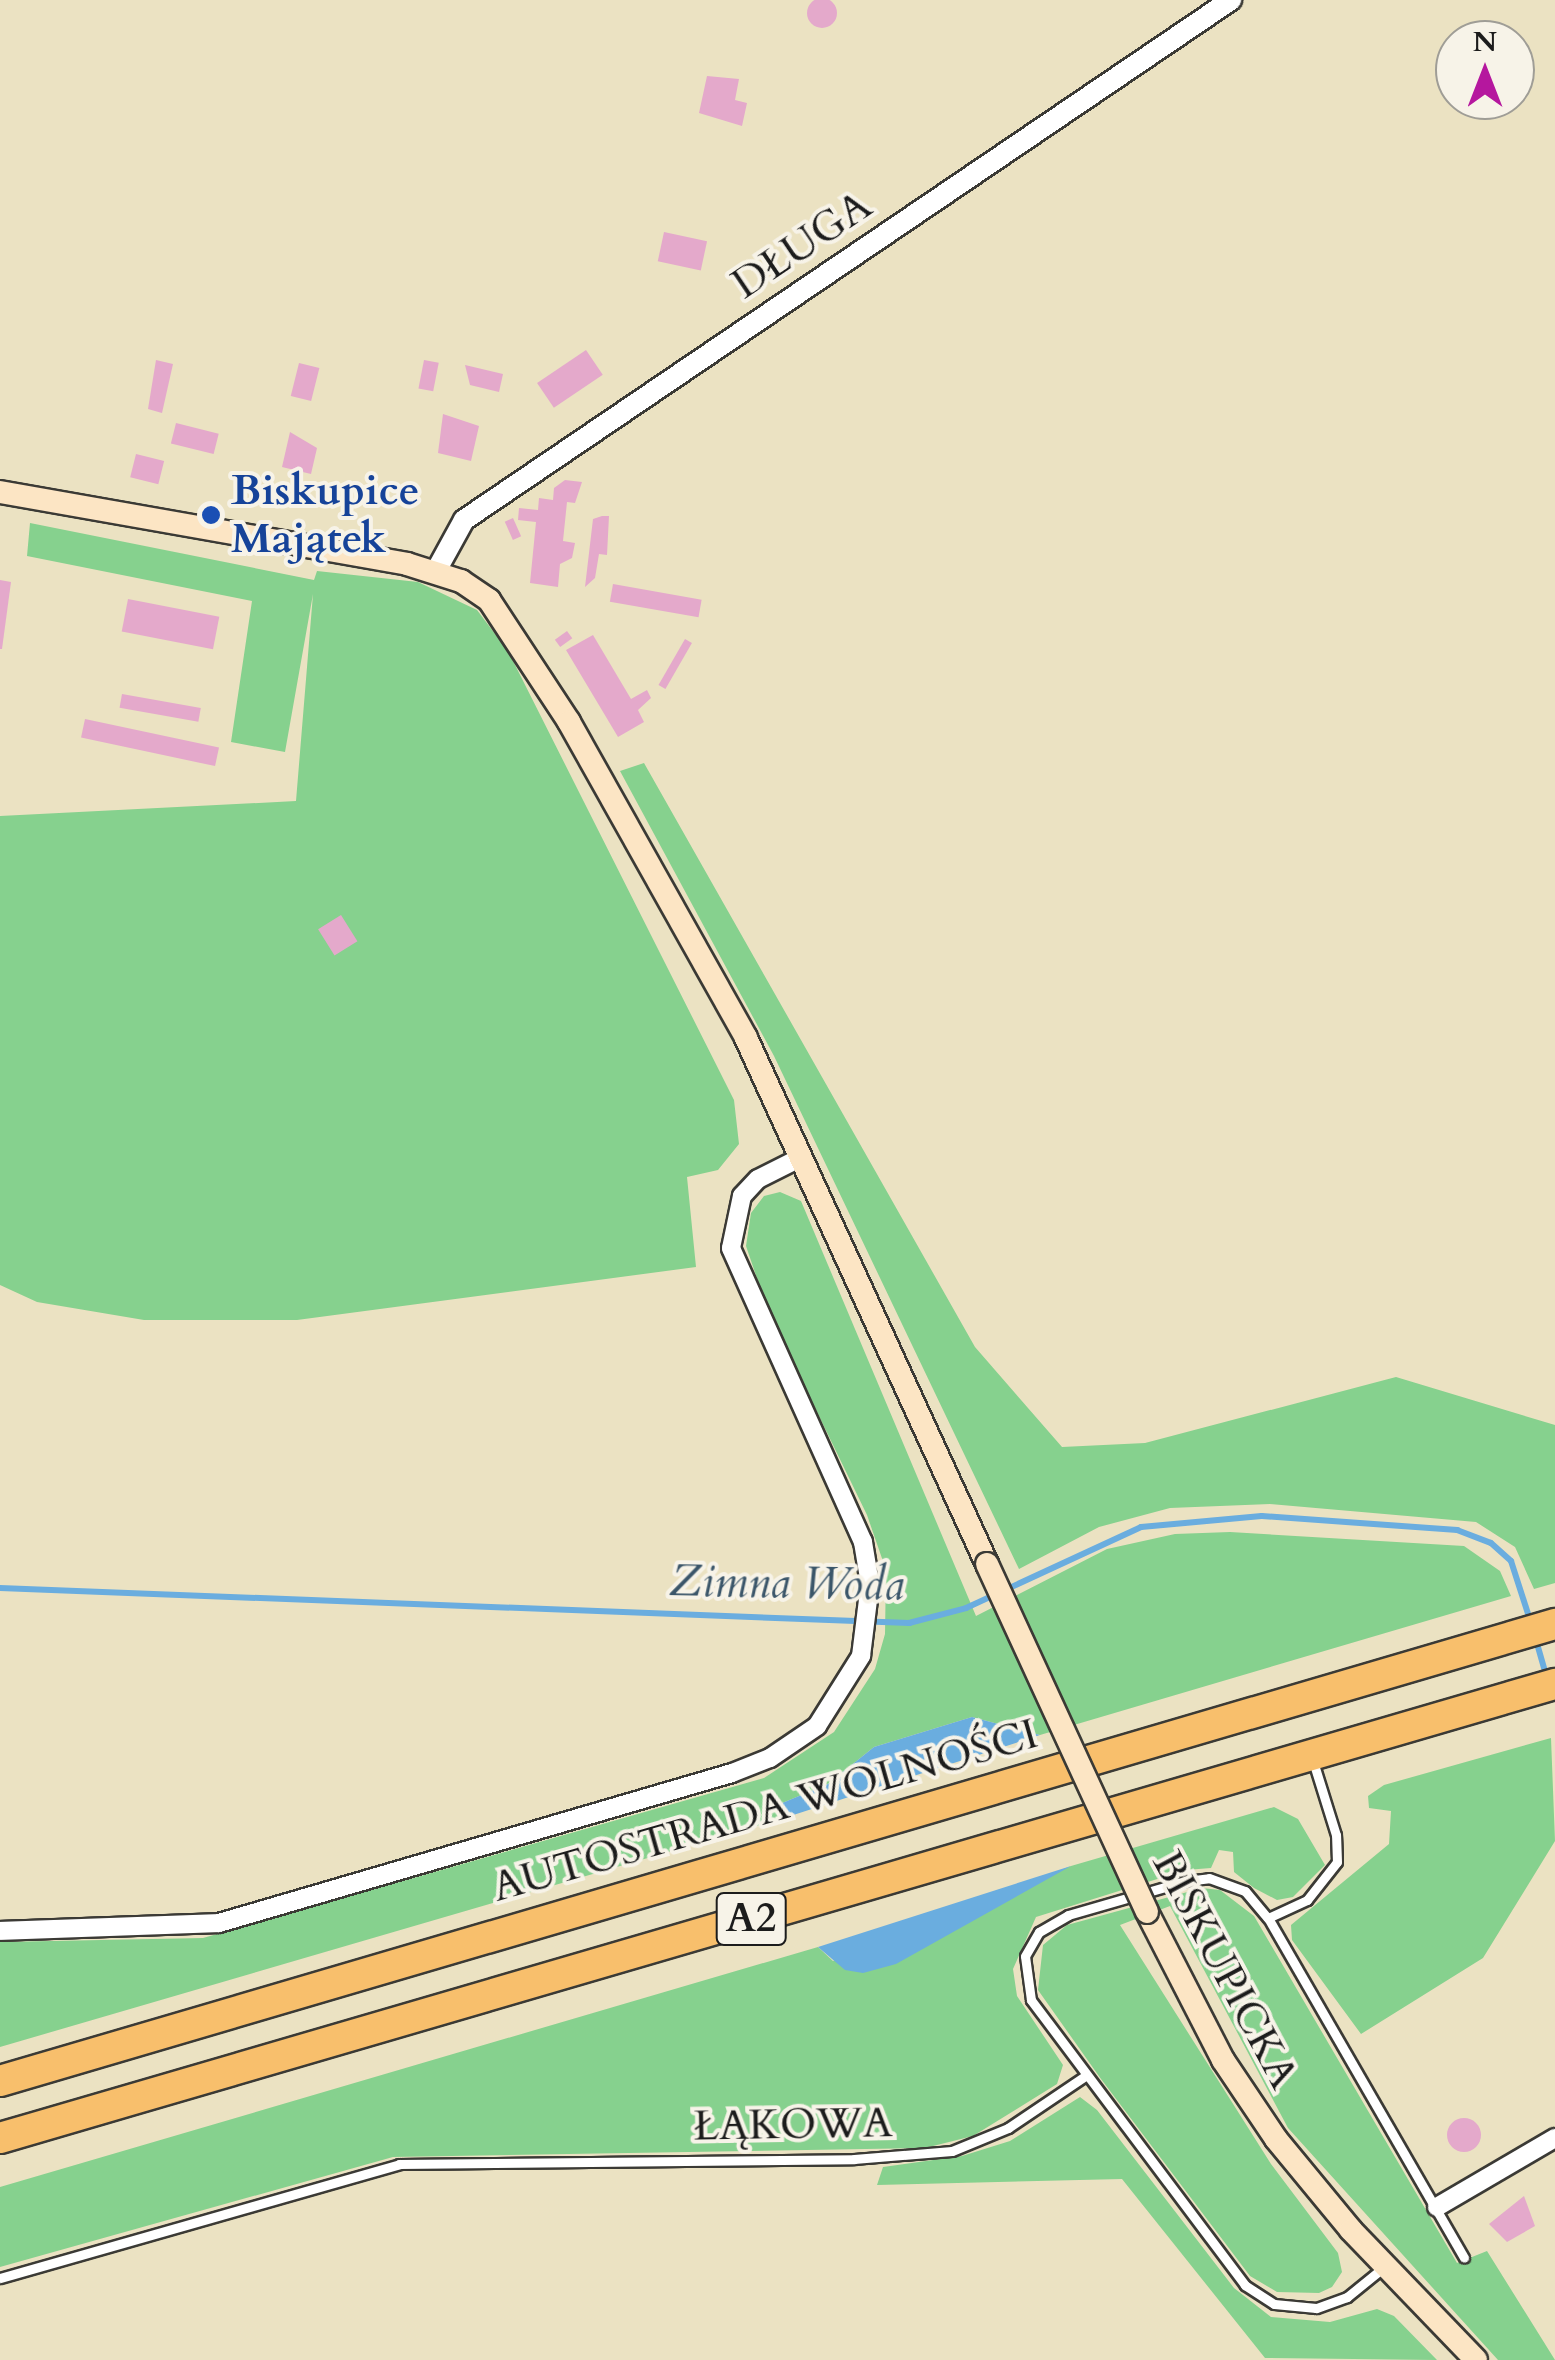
<!DOCTYPE html>
<html>
<head>
<meta charset="utf-8">
<style>
	body { margin:0 }
	#map { position:relative; width:1555px; height:2360px; overflow:hidden; background:#ebe2c2; font-family:Cardo,serif }
	div>[style] { position:absolute }
	[style*='--x'] { left:calc(var(--x)*1px); top:calc(var(--y)*1px); width:calc(var(--w)*1px); rotate:calc(var(--a)*1deg) }
	.green>* { inset:0; background:#86d18e }
	.water>* { inset:0; background:#6aaddf }
	.stream>* { height:6px; margin:-3px; padding:0 3px; transform-origin:3px; border-radius:3px; background:#6aaddf }
	.building>* { inset:0; background:#e4a9cb; transform-origin:0 0 }
	.round { border-radius:50% }
	.roads { filter:drop-shadow(2px 0 #3b3a35) drop-shadow(-2px 0 #3b3a35) drop-shadow(0 2px #3b3a35) drop-shadow(0 -2px #3b3a35) }
	.service>* { height:9px; margin:-4.5px; padding:0 4.5px; transform-origin:4.5px; border-radius:4.5px; background:#fff }
	.minor>* { height:18px; margin:-9px; padding:0 9px; transform-origin:9px; border-radius:9px; background:#fff }
	.tertiary>* { height:20px; margin:-10px; padding:0 10px; transform-origin:10px; border-radius:10px; background:#fff }
	.secondary>* { height:22px; margin:-11px; padding:0 11px; transform-origin:11px; border-radius:11px; background:#fce5c4 }
	.motorway>* { height:30px; margin:-15px; padding:0 15px; transform-origin:15px; border-radius:15px; background:#f8bf6c }
	.bridges { filter:drop-shadow(2px 0 #3b3a35) drop-shadow(-2px 0 #3b3a35) drop-shadow(0 2px #3b3a35) drop-shadow(0 -2px #3b3a35) }
	.secondary-bridge>* { height:22px; margin:-11px; padding:0 11px; transform-origin:11px; border-radius:11px; background:#fce5c4 }
	.dots>* { width:28px; height:28px; translate:-50% -50%; box-sizing:border-box; border:5px solid #f7f3e8; border-radius:50% }
	span { translate:-50% -50%; white-space:nowrap; text-align:center; line-height:1.15; -webkit-text-stroke:8px #f7f3e8; paint-order:stroke }
	.shield-label span { padding:2px 8px; background:#f7f3e8; border:2px solid; border-radius:8px; -webkit-text-stroke-width:0 }
	.shield-label { font-size:40px; color:#1c1c1c; font-weight:700 }
	.street-label { font-size:42px; color:#1c1c1c }
	.transit-label { font-size:42px; color:#164399; font-weight:700 }
	.left { translate:0 -50%; text-align:left }
	.water-label { font-size:45px; color:#3b566a; font-style:italic }
	.north { position:absolute; left:1435px; top:20px; width:100px; height:100px; box-sizing:border-box; background:#f7f3e8; border:2px solid #9f9d96; border-radius:50%; rotate:0deg; font-size:28px; font-weight:700; line-height:40px; text-align:center; color:#1c1c1c }
	.north::after { content:''; display:block; margin:auto; width:35px; height:45px; background:#b5179e; clip-path:polygon(50% 0,100% 100%,50% 72%,0 100%) }
</style>
</head>
<body>
<div id="map">
	<div class="green">
		<div style="clip-path:polygon(30px 523px,314px 580px,317px 571px,418px 582px,477px 610px,508px 651px,734px 1100px,739px 1144px,718px 1170px,687px 1177px,696px 1267px,297px 1320px,144px 1320px,37px 1302px,0 1285px,0 816px,296px 801px,313px 594px,285px 752px,231px 742px,252px 601px,27px 556px)"></div>
		<div style="clip-path:polygon(644px 763px,975px 1347px,1062px 1447px,1145px 1443px,1396px 1377px,1555px 1425px,1555px 1583px,1534px 1589px,1515px 1547px,1476px 1522px,1270px 1504px,1170px 1508px,1099px 1527px,1019px 1569px,774px 1056px,620px 771px)"></div>
		<div style="clip-path:polygon(780px 1192px,801px 1201px,976px 1616px,1107px 1549px,1175px 1534px,1230px 1532px,1464px 1546px,1500px 1571px,1511px 1596px,1040px 1735px,972px 1717px,874px 1747px,828px 1784px,775px 1806px,781px 1819px,0 2047px,0 1942px,203px 1938px,764px 1778px,834px 1732px,875px 1669px,885px 1634px,886px 1570px,867px 1515px,768px 1311px,746px 1246px,751px 1213px,764px 1196px)"></div>
		<div style="clip-path:polygon(1551px 1738px,1555px 1841px,1483px 1958px,1361px 2034px,1292px 1940px,1291px 1925px,1389px 1844px,1391px 1811px,1369px 1808px,1368px 1796px,1384px 1785px)"></div>
		<div style="clip-path:polygon(1274px 1807px,1298px 1819px,1325px 1865px,1293px 1897px,1277px 1900px,1254px 1888px,1234px 1872px,1233px 1852px,1219px 1850px,1211px 1868px,1186px 1870px,1036px 1917px,1013px 1969px,1017px 1996px,1063px 2065px,1057px 2084px,973px 2136px,925px 2148px,393px 2157px,0 2267px,0 2187px,818px 1947px,833px 1961px,1071px 1866px)"></div>
		<div style="clip-path:polygon(1202px 1888px,1220px 1890px,1254px 1916px,1457px 2263px,1487px 2251px,1555px 2360px,1498px 2360px,1288px 2128px,1170px 1906px,1120px 1925px,1271px 2164px,1338px 2253px,1342px 2272px,1332px 2287px,1319px 2293px,1277px 2292px,1250px 2276px,1101px 2079px,1038px 1990px,1043px 1945px,1067px 1925px)"></div>
		<div style="clip-path:polygon(1080px 2097px,1097px 2110px,1234px 2288px,1271px 2317px,1330px 2322px,1377px 2309px,1394px 2316px,1437px 2360px,1265px 2358px,1122px 2179px,877px 2185px,883px 2167px,962px 2156px,1010px 2141px)"></div>
	</div>
	<div class="water">
		<div style="clip-path:polygon(972px 1717px,1040px 1735px,781px 1819px,775px 1806px,828px 1784px,874px 1747px)"></div>
		<div style="clip-path:polygon(1071px 1866px,896px 1964px,863px 1973px,845px 1970px,818px 1947px)"></div>
	</div>
	<div class="stream">
		<div style="--x:0;--y:1588;--w:910;--a:2.21"></div>
		<div style="--x:909;--y:1623;--w:59;--a:-14.7"></div>
		<div style="--x:966;--y:1608;--w:193;--a:-24.8"></div>
		<div style="--x:1141;--y:1527;--w:121;--a:-5.2"></div>
		<div style="--x:1262;--y:1516;--w:196;--a:4.1"></div>
		<div style="--x:1457;--y:1530;--w:36;--a:21"></div>
		<div style="--x:1491;--y:1543;--w:27;--a:42"></div>
		<div style="--x:1511;--y:1561;--w:65;--a:72.1"></div>
		<div style="--x:1536;--y:1640;--w:37;--a:74"></div>
	</div>
	<div class="building">
		<div class="round" style="left:807px;top:-2px;width:30px;height:30px"></div>
		<div style="clip-path:polygon(707px 76px,739px 79px,735px 100px,747px 103px,742px 126px,699px 113px)"></div>
		<div style="left:664px;top:232px;width:44px;height:30px;rotate:12deg"></div>
		<div style="left:586px;top:350px;width:30px;height:59px;rotate:56deg"></div>
		<div style="clip-path:polygon(156px 360px,173px 364px,162px 413px,148px 409px)"></div>
		<div style="left:424px;top:360px;width:15px;height:29px;rotate:11deg"></div>
		<div style="left:299px;top:363px;width:21px;height:34px;rotate:14deg"></div>
		<div style="clip-path:polygon(465px 365px,503px 374px,499px 392px,470px 385px)"></div>
		<div style="clip-path:polygon(443px 414px,479px 426px,471px 461px,438px 453px)"></div>
		<div style="left:176px;top:423px;width:44px;height:21px;rotate:14deg"></div>
		<div style="clip-path:polygon(290px 432px,317px 448px,311px 474px,282px 467px)"></div>
		<div style="left:136px;top:454px;width:29px;height:24px;rotate:14deg"></div>
		<div style="clip-path:polygon(565px 480px,582px 482px,575px 503px,567px 502px,563px 541px,575px 543px,572px 558px,560px 564px,558px 587px,530px 583px,536px 522px,518px 520px,519px 508px,538px 510px,539px 498px,553px 500px,554px 488px)"></div>
		<div style="clip-path:polygon(602px 516px,609px 516px,607px 555px,599px 554px,595px 578px,585px 587px,593px 519px)"></div>
		<div style="left:513px;top:518px;width:20px;height:9px;rotate:66deg"></div>
		<div style="clip-path:polygon(0 580px,11px 582px,2px 649px,0 649px)"></div>
		<div style="left:613px;top:584px;width:90px;height:18px;rotate:10deg"></div>
		<div style="left:128px;top:599px;width:93px;height:33px;rotate:11deg"></div>
		<div style="left:567px;top:631px;width:9px;height:15px;rotate:54deg"></div>
		<div style="clip-path:polygon(593px 635px,631px 699px,647px 690px,651px 698px,638px 710px,644px 722px,618px 737px,566px 650px)"></div>
		<div style="left:685px;top:639px;width:8px;height:53px;rotate:30deg"></div>
		<div style="left:122px;top:694px;width:80px;height:14px;rotate:10deg"></div>
		<div style="left:85px;top:719px;width:137px;height:19px;rotate:12deg"></div>
		<div style="left:341px;top:915px;width:31px;height:27px;rotate:58deg"></div>
		<div class="round" style="left:1447px;top:2118px;width:34px;height:34px"></div>
		<div style="clip-path:polygon(1524px 2196px,1535px 2226px,1507px 2242px,1489px 2224px)"></div>
	</div>
	<div class="roads">
		<div class="service">
			<div style="--x:1268;--y:1918;--w:43;--a:-24.8"></div>
			<div style="--x:1307;--y:1900;--w:48;--a:-51.7"></div>
			<div style="--x:1337;--y:1862;--w:27;--a:-92"></div>
			<div style="--x:1336;--y:1835;--w:77;--a:-107.3"></div>
			<div style="--x:1384;--y:2267;--w:48;--a:141"></div>
			<div style="--x:1347;--y:2297;--w:33;--a:160"></div>
			<div style="--x:1316;--y:2308;--w:42;--a:-174.6"></div>
			<div style="--x:1274;--y:2304;--w:35;--a:-147"></div>
			<div style="--x:1245;--y:2285;--w:356;--a:-126.9"></div>
			<div style="--x:1031;--y:2000;--w:44;--a:-97.8"></div>
			<div style="--x:1025;--y:1956;--w:28;--a:-60"></div>
			<div style="--x:1039;--y:1932;--w:34;--a:-30"></div>
			<div style="--x:1068;--y:1915;--w:123;--a:-16.1"></div>
			<div style="--x:1186;--y:1881;--w:23;--a:-7"></div>
			<div style="--x:1209;--y:1878;--w:38;--a:20"></div>
			<div style="--x:1245;--y:1891;--w:35;--a:50"></div>
			<div style="--x:1268;--y:1918;--w:392;--a:60"></div>
			<div style="--x:0;--y:2278;--w:415;--a:-15.9"></div>
			<div style="--x:399;--y:2164;--w:455;--a:-0.6"></div>
			<div style="--x:854;--y:2159;--w:98;--a:-4.7"></div>
			<div style="--x:952;--y:2151;--w:61;--a:-22.3"></div>
			<div style="--x:1008;--y:2128;--w:93;--a:-34"></div>
		</div>
		<div class="minor">
			<div style="--x:0;--y:1931;--w:219;--a:-2.1"></div>
			<div style="--x:219;--y:1923;--w:534;--a:-16.3"></div>
			<div style="--x:732;--y:1773;--w:41;--a:-21.5"></div>
			<div style="--x:770;--y:1758;--w:57;--a:-34.2"></div>
			<div style="--x:817;--y:1726;--w:83;--a:-57.8"></div>
			<div style="--x:861;--y:1656;--w:73;--a:-82.9"></div>
			<div style="--x:870;--y:1584;--w:43;--a:-99.5"></div>
			<div style="--x:863;--y:1542;--w:322;--a:-114.2"></div>
			<div style="--x:731;--y:1248;--w:53;--a:-78.1"></div>
			<div style="--x:742;--y:1196;--w:23;--a:-47"></div>
			<div style="--x:758;--y:1179;--w:49;--a:-26.6"></div>
			<div style="--x:1437;--y:2207;--w:137;--a:-30.3"></div>
		</div>
		<div class="tertiary">
			<div style="--x:436;--y:571;--w:58;--a:-61.2"></div>
			<div style="--x:464;--y:520;--w:927;--a:-34.14"></div>
		</div>
		<div class="secondary">
			<div style="--x:0;--y:492;--w:413;--a:10"></div>
			<div style="--x:407;--y:564;--w:57;--a:17.5"></div>
			<div style="--x:461;--y:581;--w:34;--a:34"></div>
			<div style="--x:489;--y:600;--w:146;--a:56.7"></div>
			<div style="--x:569;--y:722;--w:362;--a:60.7"></div>
			<div style="--x:746;--y:1038;--w:579;--a:65.38"></div>
			<div style="--x:1147;--y:1912;--w:166;--a:62.8"></div>
			<div style="--x:1223;--y:2060;--w:95;--a:56.1"></div>
			<div style="--x:1276;--y:2139;--w:118;--a:50.5"></div>
			<div style="--x:1351;--y:2230;--w:180;--a:46.1"></div>
		</div>
		<div class="motorway">
			<div style="--x:0;--y:2081;--w:1621;--a:-16.38"></div>
			<div style="--x:0;--y:2138;--w:1620;--a:-16.28"></div>
		</div>
	</div>
	<div class="bridges">
		<div class="secondary-bridge">
			<div style="--x:987;--y:1564;--w:383;--a:65.3"></div>
		</div>
	</div>
	<div class="dots">
		<div style="left:211px;top:515px;background:#1a4fb4"></div>
	</div>
	<div class="shield-label">
		<span style="left:751px;top:1919px">A2</span>
	</div>
	<div class="street-label">
		<span style="left:802px;top:245px;rotate:-34deg">DŁUGA</span>
		<span style="left:765px;top:1811px;rotate:-16deg">AUTOSTRADA WOLNOŚCI</span>
		<span style="left:1225px;top:1970px;rotate:62deg">BISKUPICKA</span>
		<span style="left:793px;top:2125px;rotate:-1deg">ŁĄKOWA</span>
	</div>
	<div class="transit-label">
		<span class="left" style="left:231px;top:515px">Biskupice<br>Majątek</span>
	</div>
	<div class="water-label">
		<span style="left:787px;top:1583px;rotate:1deg">Zimna Woda</span>
	</div>
	<div class="north">N</div>
</div>
</body>
</html>
